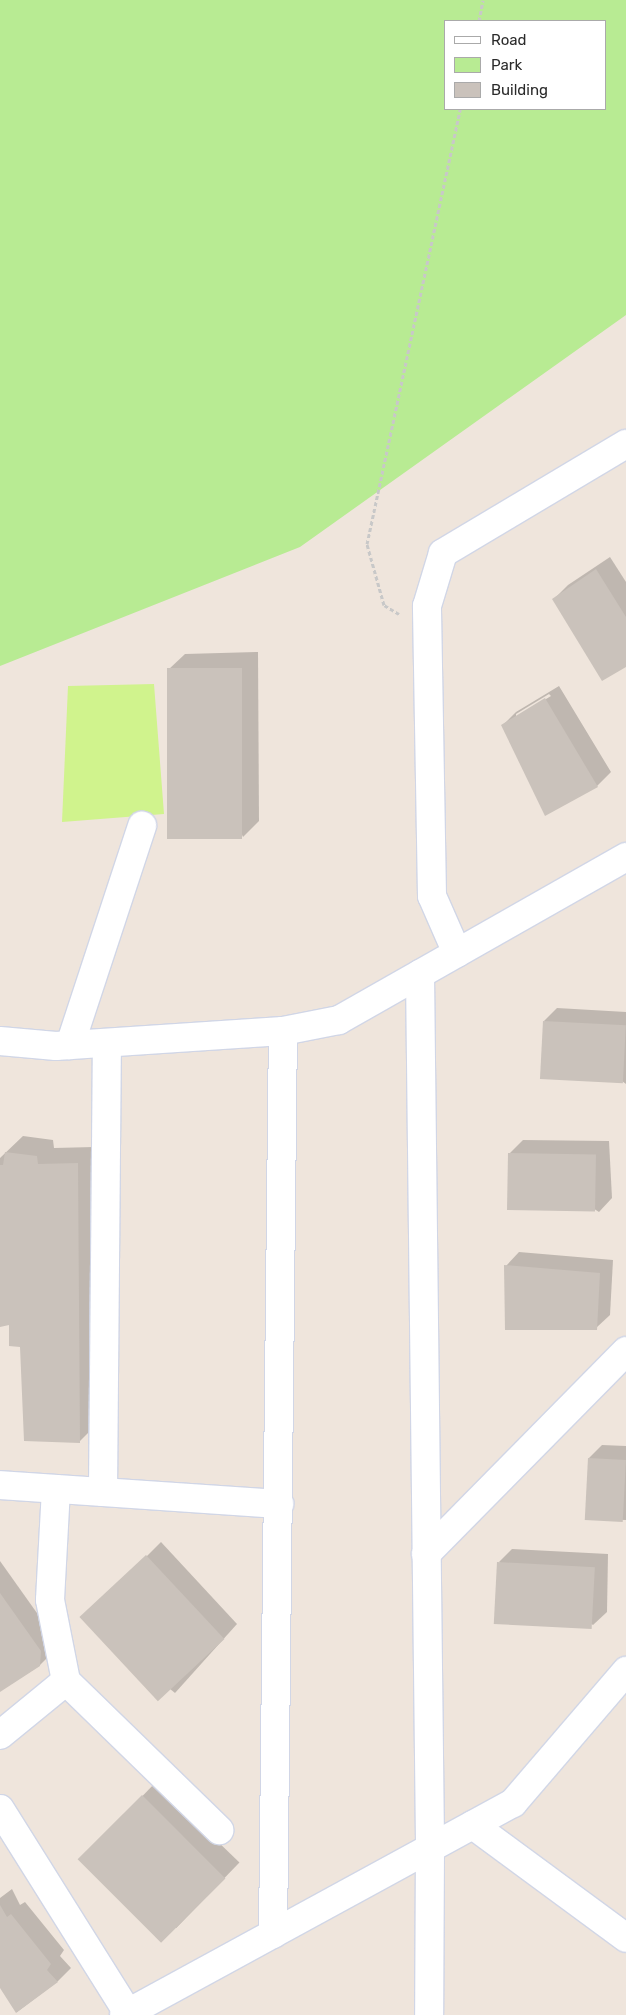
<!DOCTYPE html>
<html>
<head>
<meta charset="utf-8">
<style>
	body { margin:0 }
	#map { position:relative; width:626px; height:2015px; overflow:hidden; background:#efe5dc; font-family:Rubik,sans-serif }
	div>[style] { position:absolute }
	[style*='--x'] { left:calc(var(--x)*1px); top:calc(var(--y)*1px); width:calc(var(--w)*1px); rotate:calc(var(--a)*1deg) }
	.green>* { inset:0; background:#b8eb93 }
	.pitch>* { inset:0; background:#d0f38d }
	.shadow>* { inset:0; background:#0003; transform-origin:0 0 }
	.building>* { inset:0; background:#cac2bb; transform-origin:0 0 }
	.path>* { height:3px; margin-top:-1.5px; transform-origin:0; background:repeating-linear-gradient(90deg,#c8c8c8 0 4px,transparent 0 6.5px) }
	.roads { filter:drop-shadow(1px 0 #d1d6e6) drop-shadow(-1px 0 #d1d6e6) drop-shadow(0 1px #d1d6e6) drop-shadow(0 -1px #d1d6e6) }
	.minor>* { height:28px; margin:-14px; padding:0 14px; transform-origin:14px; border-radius:14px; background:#fff }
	span { translate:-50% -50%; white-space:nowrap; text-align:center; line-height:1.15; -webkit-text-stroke:4px #fff; paint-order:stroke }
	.legend { position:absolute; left:444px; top:20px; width:162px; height:90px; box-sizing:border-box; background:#fff; border:1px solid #aaa; margin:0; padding:6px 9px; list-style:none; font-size:15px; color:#2b2b2b }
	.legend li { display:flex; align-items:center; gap:10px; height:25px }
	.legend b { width:25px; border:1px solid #aaa }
</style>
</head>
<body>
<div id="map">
	<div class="green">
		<div style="clip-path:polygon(evenodd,0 0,626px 0,626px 315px,300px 547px,0 666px,0 0,445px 21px,605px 21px,605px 109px,445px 109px,445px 21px)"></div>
	</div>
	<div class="pitch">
		<div style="clip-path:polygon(154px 684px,164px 814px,62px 822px,68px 686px)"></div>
	</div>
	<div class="shadow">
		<div style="clip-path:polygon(610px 557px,626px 582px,626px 665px,554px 599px,568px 585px)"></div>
		<div style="clip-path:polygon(258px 652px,259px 821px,243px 837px,168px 670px,185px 654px)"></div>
		<div style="clip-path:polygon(evenodd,559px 686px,611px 772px,597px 786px,546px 814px,503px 725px,516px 712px,559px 686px,549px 694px,551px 696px,516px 717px,516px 714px,549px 694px)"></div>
		<div style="clip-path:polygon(557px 1008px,626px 1012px,626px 1084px,544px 1021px)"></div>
		<div style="clip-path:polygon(23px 1136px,53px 1140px,54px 1148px,94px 1147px,96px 1425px,79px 1442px,10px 1324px,0 1326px,0 1158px)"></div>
		<div style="clip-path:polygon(523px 1140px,609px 1141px,612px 1198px,599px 1212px,509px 1154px)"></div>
		<div style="clip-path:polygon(519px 1252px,613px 1260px,610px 1315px,596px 1328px,506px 1266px)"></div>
		<div style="clip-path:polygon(602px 1445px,626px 1446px,626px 1520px,588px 1519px,589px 1458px)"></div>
		<div style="clip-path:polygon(161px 1542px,237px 1624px,175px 1693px,84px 1619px)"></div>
		<div style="clip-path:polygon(512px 1549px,608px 1554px,607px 1612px,593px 1625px,499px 1562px)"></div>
		<div style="clip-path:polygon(0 1561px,54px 1637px,53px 1652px,39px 1666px,0 1691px)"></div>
		<div style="left:156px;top:1782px;width:116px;height:91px;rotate:44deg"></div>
		<div style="clip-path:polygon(12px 1889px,20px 1905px,25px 1902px,64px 1950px,60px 1956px,71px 1968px,58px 1981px,17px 2012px,0 1986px,0 1898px)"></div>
	</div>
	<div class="building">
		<div style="clip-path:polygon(596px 569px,626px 617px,626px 667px,602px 681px,552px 599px)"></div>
		<div style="left:242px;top:668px;width:171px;height:75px;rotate:90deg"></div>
		<div style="clip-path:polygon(545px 698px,598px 787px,545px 816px,501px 725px)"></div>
		<div style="left:543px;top:1021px;width:83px;height:58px;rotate:3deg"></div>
		<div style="clip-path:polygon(5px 1152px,37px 1156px,38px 1164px,78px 1163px,80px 1443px,24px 1441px,20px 1347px,9px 1346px,9px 1325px,0 1327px,0 1165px,3px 1165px)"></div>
		<div style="left:508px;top:1153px;width:88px;height:57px;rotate:1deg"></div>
		<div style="clip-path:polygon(504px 1265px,600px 1273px,597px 1330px,505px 1330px)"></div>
		<div style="left:588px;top:1458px;width:38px;height:62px;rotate:3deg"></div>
		<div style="left:146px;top:1555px;width:115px;height:91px;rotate:47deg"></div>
		<div style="left:497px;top:1562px;width:98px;height:62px;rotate:3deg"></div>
		<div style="clip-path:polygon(0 1593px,41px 1651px,40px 1666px,0 1692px)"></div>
		<div style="left:142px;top:1795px;width:118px;height:91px;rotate:45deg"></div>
		<div style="clip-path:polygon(0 1905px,7px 1917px,11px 1914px,51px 1964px,47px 1970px,58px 1982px,16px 2013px,0 1988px)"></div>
	</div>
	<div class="path">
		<div style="--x:479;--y:21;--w:21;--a:-79"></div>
		<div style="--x:399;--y:614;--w:17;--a:-149"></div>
		<div style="--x:384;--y:605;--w:63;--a:-105.6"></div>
		<div style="--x:367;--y:544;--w:445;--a:-77.9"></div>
	</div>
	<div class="roads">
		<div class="minor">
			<div style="--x:457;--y:953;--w:62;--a:-113.7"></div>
			<div style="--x:432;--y:896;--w:290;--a:-91"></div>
			<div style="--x:427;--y:606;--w:55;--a:-73.2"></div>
			<div style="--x:443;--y:553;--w:213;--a:-30.8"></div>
			<div style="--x:420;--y:974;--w:874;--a:89.34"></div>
			<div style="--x:430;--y:1848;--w:167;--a:90.3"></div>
			<div style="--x:0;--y:1041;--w:56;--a:5.1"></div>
			<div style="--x:56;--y:1046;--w:227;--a:-3.8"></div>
			<div style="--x:283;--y:1031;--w:57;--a:-11.1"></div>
			<div style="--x:339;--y:1020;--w:330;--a:-29.6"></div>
			<div style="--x:70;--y:1045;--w:231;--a:-71.8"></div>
			<div style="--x:0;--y:1485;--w:280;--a:3.9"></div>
			<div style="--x:56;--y:1489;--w:111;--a:93.1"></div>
			<div style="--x:50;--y:1600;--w:83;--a:78.8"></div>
			<div style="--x:66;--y:1681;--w:214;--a:44.2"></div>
			<div style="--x:103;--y:1492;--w:449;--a:-89.5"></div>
			<div style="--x:426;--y:1554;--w:285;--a:-45.4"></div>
			<div style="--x:0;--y:1735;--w:85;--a:-39.3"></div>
			<div style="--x:0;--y:1809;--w:241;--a:57.9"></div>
			<div style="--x:473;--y:1825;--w:190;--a:36.4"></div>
			<div style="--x:273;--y:1934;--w:903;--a:-89.37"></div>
			<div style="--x:124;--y:2015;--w:443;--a:-28.6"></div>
			<div style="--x:513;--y:1803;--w:174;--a:-49.4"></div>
		</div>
	</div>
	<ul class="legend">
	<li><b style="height:6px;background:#fff"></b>Road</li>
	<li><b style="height:14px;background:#b8eb93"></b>Park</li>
	<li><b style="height:14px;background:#cac2bb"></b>Building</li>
	</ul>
</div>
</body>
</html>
